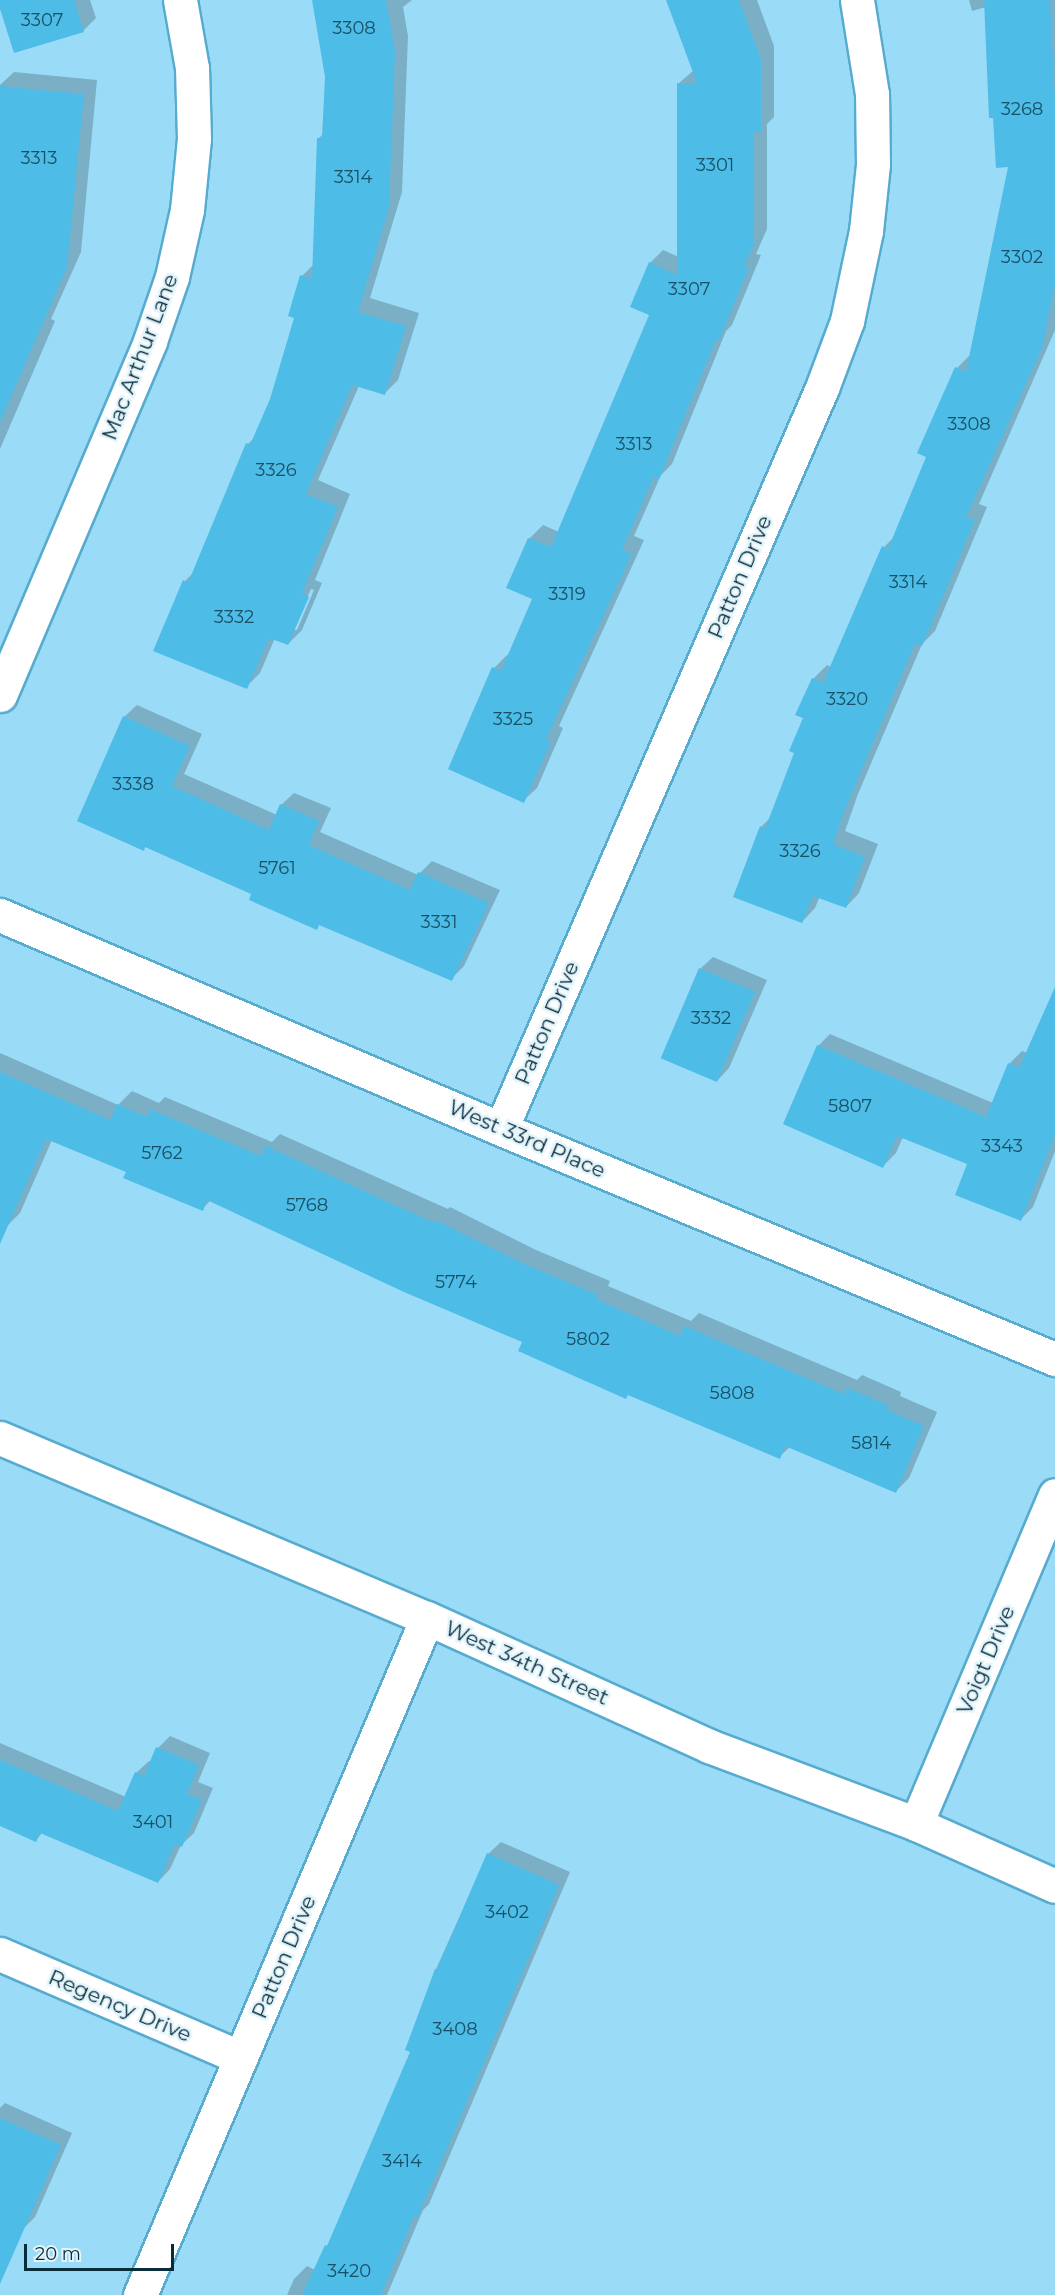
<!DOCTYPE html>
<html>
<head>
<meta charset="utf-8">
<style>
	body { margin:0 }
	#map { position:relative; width:1055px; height:2295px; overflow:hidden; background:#9adbf8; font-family:Montserrat,sans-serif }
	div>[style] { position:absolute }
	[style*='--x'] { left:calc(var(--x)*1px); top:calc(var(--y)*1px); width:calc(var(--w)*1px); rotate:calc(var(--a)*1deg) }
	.shadow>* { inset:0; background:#0003 }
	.building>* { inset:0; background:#4dbce7; transform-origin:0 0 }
	.roads { filter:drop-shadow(2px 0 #56abce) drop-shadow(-2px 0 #56abce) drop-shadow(0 2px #56abce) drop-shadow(0 -2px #56abce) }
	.minor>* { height:33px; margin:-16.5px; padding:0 16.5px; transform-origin:16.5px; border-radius:16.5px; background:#fff }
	span { translate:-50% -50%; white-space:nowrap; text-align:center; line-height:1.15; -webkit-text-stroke:5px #e4f4fb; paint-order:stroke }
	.number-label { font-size:18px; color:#185166 }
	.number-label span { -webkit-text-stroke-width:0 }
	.street-label { font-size:21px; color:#072d3b }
	.scale { position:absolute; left:24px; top:2244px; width:150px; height:27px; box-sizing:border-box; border:3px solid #072d3b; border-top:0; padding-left:8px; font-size:18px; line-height:21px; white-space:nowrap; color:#072d3b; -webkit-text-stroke:4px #e4f4fb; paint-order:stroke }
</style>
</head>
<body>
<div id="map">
	<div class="shadow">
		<div style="clip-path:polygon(0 0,90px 0,96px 18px,83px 31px,0 4px)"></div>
		<div style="clip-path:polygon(evenodd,313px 0,412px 0,403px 7px,408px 36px,402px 192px,370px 298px,419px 313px,398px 380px,385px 393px,359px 386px,318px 480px,350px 494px,315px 580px,322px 583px,302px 630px,288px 644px,275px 638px,260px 673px,246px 687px,185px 581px,194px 572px,248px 444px,255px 437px,271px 400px,296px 317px,302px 276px,314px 264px,319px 138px,324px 133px,326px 77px,313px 0,311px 589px,314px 590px,297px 630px,293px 630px,311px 589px)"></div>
		<div style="clip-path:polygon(667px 0,757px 0,774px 46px,774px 117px,767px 124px,767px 229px,756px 254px,761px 255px,732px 325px,726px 331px,672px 464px,661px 475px,634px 536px,644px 540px,559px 726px,563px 728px,537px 788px,523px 801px,494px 668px,507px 655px,509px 656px,534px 599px,529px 539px,543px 525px,559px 532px,651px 314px,650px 263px,663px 250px,679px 257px,678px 84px,694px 70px)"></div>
		<div style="clip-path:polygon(969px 0,1055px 0,1055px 330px,979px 504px,987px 507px,935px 631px,922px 644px,858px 794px,845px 831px,878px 844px,859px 893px,846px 907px,820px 896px,815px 908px,802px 922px,761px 827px,771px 817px,796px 752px,813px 679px,827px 665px,831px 667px,884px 547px,894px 537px,928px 456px,957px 368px,970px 355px,1010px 166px,986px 7px,972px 11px)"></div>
		<div style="clip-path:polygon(14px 72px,97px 80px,81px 252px,51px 319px,55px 321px,0 449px,0 85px)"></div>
		<div style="clip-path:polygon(137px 705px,202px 734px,184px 774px,277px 815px,281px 805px,294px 793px,331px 808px,320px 832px,418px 875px,432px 861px,500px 890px,464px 966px,451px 979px,320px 924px,316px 928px,253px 893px,146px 846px,143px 849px,124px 717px)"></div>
		<div style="clip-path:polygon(713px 957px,767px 980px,729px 1068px,717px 1081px,700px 969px)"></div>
		<div style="clip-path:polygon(1055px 988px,1055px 1151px,1033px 1207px,1020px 1220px,969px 1163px,903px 1137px,896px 1153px,883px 1166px,818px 1046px,830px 1034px,993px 1103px,1009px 1064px,1022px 1051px,1027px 1053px)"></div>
		<div style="clip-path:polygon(0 1053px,118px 1105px,132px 1091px,159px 1103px,165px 1097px,272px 1142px,280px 1134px,448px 1209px,450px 1207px,536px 1250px,610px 1281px,608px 1286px,691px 1321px,699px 1313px,857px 1380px,862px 1375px,901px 1392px,900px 1396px,937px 1412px,909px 1478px,896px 1491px,790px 1447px,779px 1457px,211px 1200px,202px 1209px,128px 1171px,52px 1140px,20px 1213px,7px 1226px,0 1223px)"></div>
		<div style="clip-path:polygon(170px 1736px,210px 1753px,198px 1782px,213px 1788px,194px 1833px,181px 1845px,170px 1869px,158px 1882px,43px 1832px,36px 1840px,0 1824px,0 1743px,126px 1797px,136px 1773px,149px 1761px,152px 1762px,158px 1748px)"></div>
		<div style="clip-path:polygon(501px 1842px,570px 1872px,429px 2204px,423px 2210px,387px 2295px,287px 2295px,294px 2279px,307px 2266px,315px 2270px,330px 2241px,412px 2051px,436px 1969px,488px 1854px)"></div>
		<div style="clip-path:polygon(5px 2103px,72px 2133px,35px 2217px,23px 2229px,0 2220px,0 2108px)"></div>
	</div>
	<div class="building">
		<div style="clip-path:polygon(0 0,74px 0,84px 32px,14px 53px,0 9px)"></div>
		<div style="clip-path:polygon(312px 0,386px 0,395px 50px,389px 207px,358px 312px,406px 326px,385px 395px,352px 385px,306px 494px,338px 507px,302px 593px,309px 597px,288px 645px,269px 638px,247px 689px,153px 651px,183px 580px,188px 583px,246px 443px,250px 445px,270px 399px,294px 318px,288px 316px,300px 275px,312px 279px,317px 138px,322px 138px,325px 77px)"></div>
		<div style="clip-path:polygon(666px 0,739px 0,761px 60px,761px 132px,754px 131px,754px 244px,744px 267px,749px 268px,719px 340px,716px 339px,659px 479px,654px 476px,622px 550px,632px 554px,546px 739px,551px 742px,524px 803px,448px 769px,492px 667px,501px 671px,532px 599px,506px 588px,528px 538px,551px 547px,649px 315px,630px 307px,649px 262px,677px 275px,677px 83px,697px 83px)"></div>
		<div style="clip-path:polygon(984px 0,1050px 0,1055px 101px,1055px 284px,1042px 348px,966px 517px,975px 520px,922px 646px,915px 643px,845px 809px,833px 844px,865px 857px,846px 908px,813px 896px,802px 923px,733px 897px,760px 826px,765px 829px,794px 753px,789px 751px,803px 718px,795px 715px,812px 678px,823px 683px,882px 546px,888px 549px,926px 457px,917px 453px,955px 367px,966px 372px,1008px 167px,996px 168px,993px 118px,989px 118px)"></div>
		<div style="clip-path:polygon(0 86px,84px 94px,67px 267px,0 422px)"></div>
		<div style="clip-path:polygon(123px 716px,190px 746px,172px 786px,269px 830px,280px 804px,319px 821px,309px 845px,410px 890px,418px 872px,489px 903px,452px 981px,319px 925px,317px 930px,249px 900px,251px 894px,145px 847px,144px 851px,77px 821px)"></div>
		<div style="left:699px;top:968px;width:61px;height:98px;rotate:23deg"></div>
		<div style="clip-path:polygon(1055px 987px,1055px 1135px,1021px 1221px,955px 1195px,967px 1164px,897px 1136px,883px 1168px,783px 1124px,817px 1045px,986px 1117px,1008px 1063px,1019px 1068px)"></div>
		<div style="clip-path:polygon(0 1072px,110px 1120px,117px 1104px,147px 1117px,150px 1109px,261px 1156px,266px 1146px,434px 1223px,435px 1220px,522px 1263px,598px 1295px,596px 1299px,680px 1336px,684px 1326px,844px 1394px,847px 1388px,888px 1405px,887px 1410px,924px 1426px,896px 1493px,785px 1446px,780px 1459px,628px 1395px,626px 1399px,518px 1351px,522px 1342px,404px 1292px,207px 1200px,203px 1211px,123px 1178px,126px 1172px,46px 1139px,0 1244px)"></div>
		<div style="clip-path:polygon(156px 1747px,199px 1765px,187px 1794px,202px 1800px,182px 1847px,175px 1844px,158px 1883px,40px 1833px,36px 1842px,0 1826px,0 1760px,118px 1811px,135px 1772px,144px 1776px)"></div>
		<div style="clip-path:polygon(487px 1853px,559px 1885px,545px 1920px,417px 2218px,414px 2216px,381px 2295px,302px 2295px,325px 2245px,327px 2246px,410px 2052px,405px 2050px,435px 1969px,437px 1969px)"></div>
		<div style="clip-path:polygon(0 2118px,61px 2145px,0 2284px)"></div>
	</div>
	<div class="roads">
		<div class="minor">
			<div style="--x:0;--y:695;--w:384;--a:-67"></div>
			<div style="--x:150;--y:341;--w:68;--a:-71"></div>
			<div style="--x:172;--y:277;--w:69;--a:-77.4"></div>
			<div style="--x:187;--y:210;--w:71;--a:-84.4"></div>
			<div style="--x:194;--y:139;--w:71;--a:-91.6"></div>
			<div style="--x:192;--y:68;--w:69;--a:-100"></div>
			<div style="--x:0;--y:915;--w:545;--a:23.13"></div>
			<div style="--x:501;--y:1129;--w:600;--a:22.55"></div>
			<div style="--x:501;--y:1129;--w:808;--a:-66.58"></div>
			<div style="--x:822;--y:388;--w:72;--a:-69.5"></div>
			<div style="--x:847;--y:321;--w:92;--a:-78.1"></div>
			<div style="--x:866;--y:231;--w:67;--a:-84"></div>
			<div style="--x:873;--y:164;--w:70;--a:-90.8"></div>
			<div style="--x:872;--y:94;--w:95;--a:-99.1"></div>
			<div style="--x:0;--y:1438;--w:463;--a:22.9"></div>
			<div style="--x:427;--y:1618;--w:310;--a:24.4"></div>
			<div style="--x:709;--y:1746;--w:221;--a:20.6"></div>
			<div style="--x:916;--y:1824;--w:152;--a:24"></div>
			<div style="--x:916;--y:1824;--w:357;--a:-67.1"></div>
			<div style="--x:0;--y:1954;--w:262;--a:23.3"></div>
			<div style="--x:140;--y:2295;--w:735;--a:-67.03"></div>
		</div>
	</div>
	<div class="number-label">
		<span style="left:42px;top:20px">3307</span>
		<span style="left:354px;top:28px">3308</span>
		<span style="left:1022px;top:109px">3268</span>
		<span style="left:39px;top:158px">3313</span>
		<span style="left:715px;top:165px">3301</span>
		<span style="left:353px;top:177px">3314</span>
		<span style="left:1022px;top:257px">3302</span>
		<span style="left:689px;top:289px">3307</span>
		<span style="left:969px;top:424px">3308</span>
		<span style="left:634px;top:444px">3313</span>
		<span style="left:276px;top:470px">3326</span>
		<span style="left:908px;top:582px">3314</span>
		<span style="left:567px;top:594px">3319</span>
		<span style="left:234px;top:617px">3332</span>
		<span style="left:847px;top:699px">3320</span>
		<span style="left:513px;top:719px">3325</span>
		<span style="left:133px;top:784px">3338</span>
		<span style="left:800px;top:851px">3326</span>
		<span style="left:277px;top:868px">5761</span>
		<span style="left:439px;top:922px">3331</span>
		<span style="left:711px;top:1018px">3332</span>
		<span style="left:850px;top:1106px">5807</span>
		<span style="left:1002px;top:1146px">3343</span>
		<span style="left:162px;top:1153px">5762</span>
		<span style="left:307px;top:1205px">5768</span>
		<span style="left:456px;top:1282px">5774</span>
		<span style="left:588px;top:1339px">5802</span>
		<span style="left:732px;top:1393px">5808</span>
		<span style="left:871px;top:1443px">5814</span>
		<span style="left:153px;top:1822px">3401</span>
		<span style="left:507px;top:1912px">3402</span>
		<span style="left:455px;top:2029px">3408</span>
		<span style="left:402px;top:2161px">3414</span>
		<span style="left:349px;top:2271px">3420</span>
	</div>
	<div class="street-label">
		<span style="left:140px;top:357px;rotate:-69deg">Mac Arthur Lane</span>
		<span style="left:740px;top:577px;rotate:-67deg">Patton Drive</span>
		<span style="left:547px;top:1023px;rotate:-67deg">Patton Drive</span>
		<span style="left:527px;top:1139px;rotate:23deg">West 33rd Place</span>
		<span style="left:986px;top:1660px;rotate:-67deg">Voigt Drive</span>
		<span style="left:527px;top:1663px;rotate:24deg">West 34th Street</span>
		<span style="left:284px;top:1957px;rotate:-67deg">Patton Drive</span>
		<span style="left:120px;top:2006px;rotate:23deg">Regency Drive</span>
	</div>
	<div class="scale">20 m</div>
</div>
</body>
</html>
